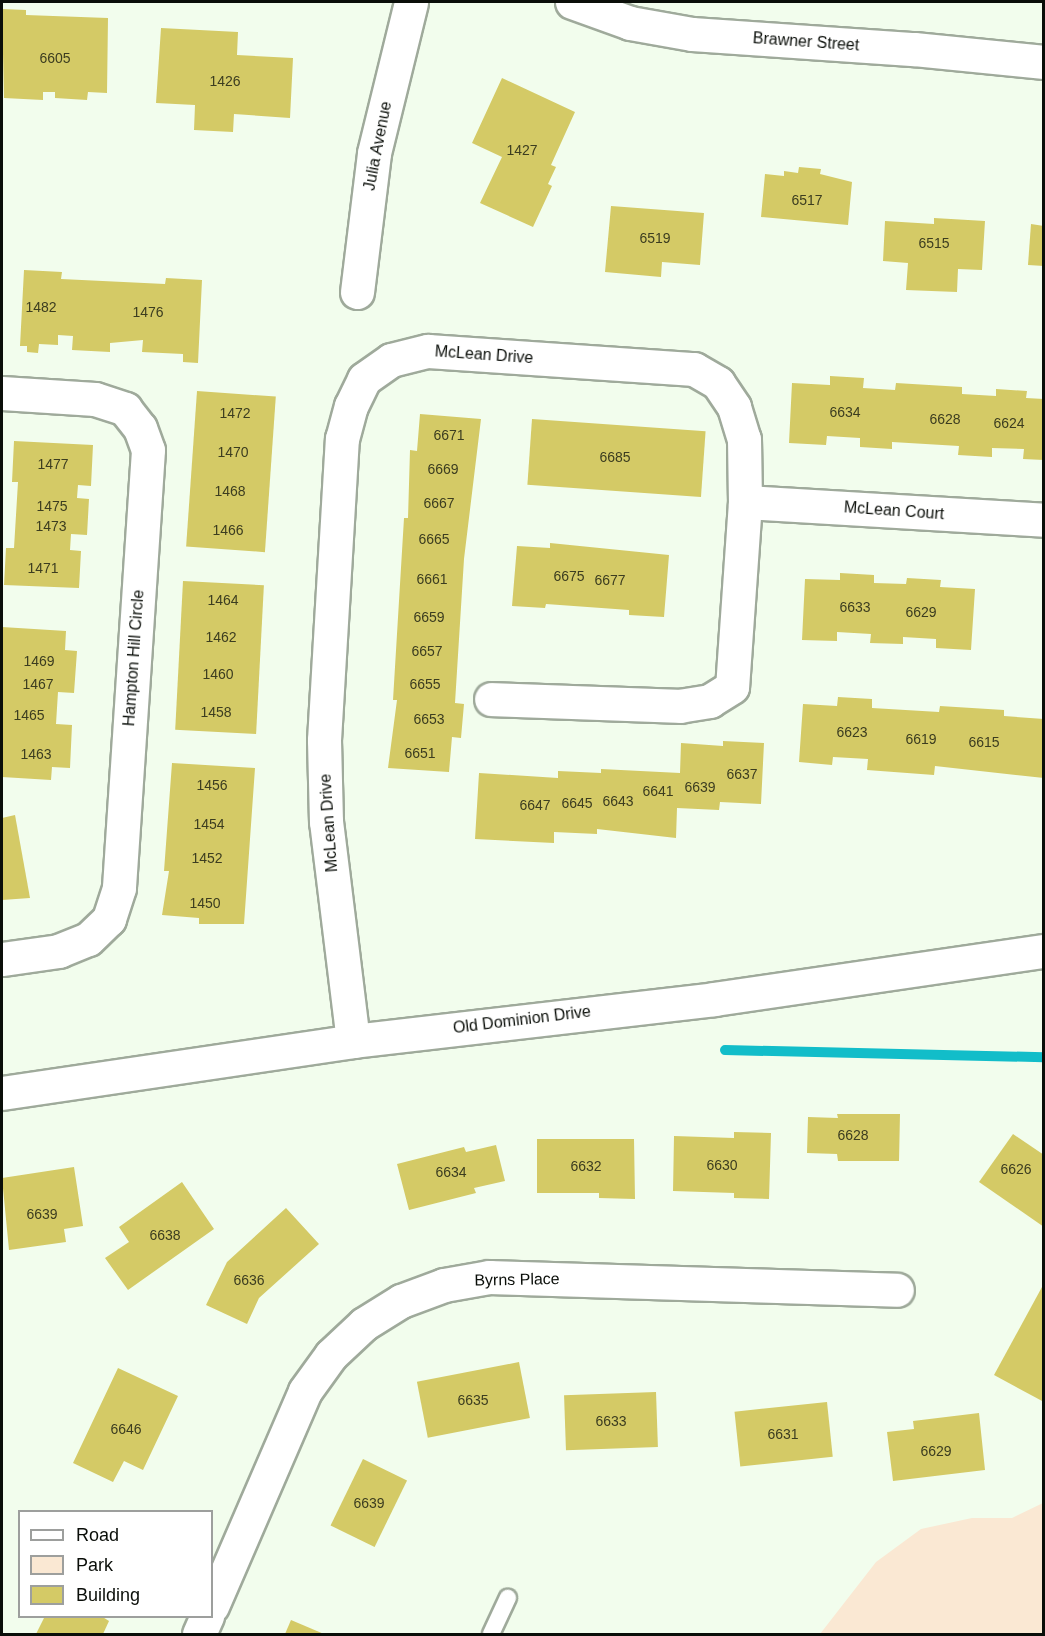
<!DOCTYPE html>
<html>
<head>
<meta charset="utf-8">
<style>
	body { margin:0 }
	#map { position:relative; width:1045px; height:1636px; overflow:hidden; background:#f2fded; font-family:Helvetica,sans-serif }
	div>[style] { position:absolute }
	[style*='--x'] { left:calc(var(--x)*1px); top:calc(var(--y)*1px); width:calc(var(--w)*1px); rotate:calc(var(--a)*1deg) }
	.green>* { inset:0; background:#fae8d3 }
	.stream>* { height:10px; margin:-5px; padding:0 5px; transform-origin:5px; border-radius:5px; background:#12bdc9 }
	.building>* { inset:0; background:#d4ca66; transform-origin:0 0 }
	.roads { filter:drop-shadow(2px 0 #9faa9b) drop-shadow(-2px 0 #9faa9b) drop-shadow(0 2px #9faa9b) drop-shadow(0 -2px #9faa9b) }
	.service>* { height:16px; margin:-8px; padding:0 8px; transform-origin:8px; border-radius:8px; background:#fff }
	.minor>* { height:33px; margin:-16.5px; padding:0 16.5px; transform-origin:16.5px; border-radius:16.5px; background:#fff }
	.primary>* { height:33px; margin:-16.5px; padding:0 16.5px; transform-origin:16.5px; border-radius:16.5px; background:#fff }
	span { translate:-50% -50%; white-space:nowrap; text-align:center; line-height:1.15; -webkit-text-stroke:4.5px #fff; paint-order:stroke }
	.number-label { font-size:14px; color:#3c3d20 }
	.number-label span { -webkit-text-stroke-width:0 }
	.street-label { font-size:16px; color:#0a0e09 }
	.frame { position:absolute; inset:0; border:3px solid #0a0e09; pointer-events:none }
	.legend { position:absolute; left:18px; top:1510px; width:195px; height:108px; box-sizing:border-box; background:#fff; border:2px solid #9d9f9d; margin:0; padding:8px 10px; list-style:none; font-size:18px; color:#0a0e09 }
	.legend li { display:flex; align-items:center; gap:12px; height:30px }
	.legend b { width:30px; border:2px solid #9d9f9d }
</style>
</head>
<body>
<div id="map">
	<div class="green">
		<div style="clip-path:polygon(1043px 1503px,1043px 1634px,820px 1634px,876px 1562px,921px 1529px,972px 1518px,1012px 1518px)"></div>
	</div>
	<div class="stream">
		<div style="--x:725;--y:1050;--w:319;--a:1.3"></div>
	</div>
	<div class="building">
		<div style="clip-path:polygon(2px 9px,26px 10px,26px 15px,108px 18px,107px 93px,88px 92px,87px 100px,55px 98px,55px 92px,43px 92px,43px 100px,4px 98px)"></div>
		<div style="clip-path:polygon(161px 28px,238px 32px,237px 55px,293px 58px,290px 118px,234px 114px,233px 132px,194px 130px,195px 105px,156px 103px)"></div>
		<div style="clip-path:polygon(502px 78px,575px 112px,551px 165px,556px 167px,548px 184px,552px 186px,533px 227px,480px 203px,502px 157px,472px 143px)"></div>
		<div style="clip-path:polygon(799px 167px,821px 169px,820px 174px,852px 182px,848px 225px,761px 217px,765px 174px,784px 176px,784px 171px,798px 173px)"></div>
		<div style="clip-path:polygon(611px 206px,704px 213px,700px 265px,662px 262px,661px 277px,605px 272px)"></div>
		<div style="clip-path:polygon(934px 218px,985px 221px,982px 270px,958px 269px,957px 292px,906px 290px,908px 263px,883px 261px,885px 221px,934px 224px)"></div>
		<div style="clip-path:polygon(1031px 224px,1044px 226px,1044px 266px,1028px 265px)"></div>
		<div style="clip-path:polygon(24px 270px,62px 272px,61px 279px,165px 284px,166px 278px,202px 280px,198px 363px,183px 362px,183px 354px,142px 352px,143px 340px,110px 343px,110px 352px,72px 350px,73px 336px,58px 335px,58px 345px,39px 344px,38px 353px,27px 352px,27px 346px,20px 346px)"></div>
		<div style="clip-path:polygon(830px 376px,864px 378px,863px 388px,895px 390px,896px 383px,962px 387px,962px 394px,996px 396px,996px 389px,1027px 391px,1026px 398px,1044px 399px,1044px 460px,1023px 459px,1024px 449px,992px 448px,992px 457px,958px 455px,959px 446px,892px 442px,892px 449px,860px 447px,860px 438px,827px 436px,826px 445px,789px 443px,792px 383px,830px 385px)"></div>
		<div style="left:197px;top:391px;width:79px;height:156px;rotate:4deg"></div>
		<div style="clip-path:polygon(420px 414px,481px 419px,464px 559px,455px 703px,464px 704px,461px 738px,452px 737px,449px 772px,388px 768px,397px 700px,393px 700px,404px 518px,408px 518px,410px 450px,417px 451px)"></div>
		<div style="left:532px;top:419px;width:174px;height:66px;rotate:4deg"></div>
		<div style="clip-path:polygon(14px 441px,93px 445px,91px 486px,78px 485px,77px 498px,89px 499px,87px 535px,71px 534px,70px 550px,81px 551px,79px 588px,4px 585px,6px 548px,14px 548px,18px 482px,12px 482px)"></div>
		<div style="clip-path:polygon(550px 543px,669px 555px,664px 617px,629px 615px,629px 610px,546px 604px,545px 608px,512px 606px,517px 546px,550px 548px)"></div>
		<div style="clip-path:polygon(840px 573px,874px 575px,874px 583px,906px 584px,907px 578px,941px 580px,940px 587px,975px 589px,971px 650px,936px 648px,936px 639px,903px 637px,903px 644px,870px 643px,871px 634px,837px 632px,837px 641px,802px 640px,805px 579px,840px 580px)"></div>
		<div style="left:183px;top:581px;width:81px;height:149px;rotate:3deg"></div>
		<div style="clip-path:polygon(2px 627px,66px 631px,65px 650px,77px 651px,74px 693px,58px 692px,56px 724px,72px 725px,70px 768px,52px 767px,51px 780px,2px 777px)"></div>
		<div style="clip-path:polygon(838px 697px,872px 699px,872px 708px,939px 712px,940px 706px,1004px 710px,1004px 716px,1044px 719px,1044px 778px,935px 766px,934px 775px,867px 770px,868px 759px,833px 757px,832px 765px,799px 762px,803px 704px,837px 706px)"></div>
		<div style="clip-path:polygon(723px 741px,764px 743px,761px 804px,720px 802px,719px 810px,677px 808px,676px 838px,597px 829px,597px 834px,554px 832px,554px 843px,475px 839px,479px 773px,558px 778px,558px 771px,601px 773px,601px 769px,680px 773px,681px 743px,723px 746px)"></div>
		<div style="clip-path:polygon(172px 763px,255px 768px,244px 924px,199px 924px,199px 918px,162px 915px,169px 871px,164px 871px)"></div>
		<div style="clip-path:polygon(15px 815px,30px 898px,2px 900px,2px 818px)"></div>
		<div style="clip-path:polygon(837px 1114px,900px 1114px,899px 1161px,838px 1161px,837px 1154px,807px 1153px,808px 1117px,838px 1118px)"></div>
		<div style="clip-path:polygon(734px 1132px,771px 1133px,769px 1199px,734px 1198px,734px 1193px,673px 1191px,674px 1136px,734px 1138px)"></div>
		<div style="clip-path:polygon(1013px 1134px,1044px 1155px,1044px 1227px,979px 1182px)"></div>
		<div style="clip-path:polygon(537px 1139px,634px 1139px,635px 1199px,599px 1198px,599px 1193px,537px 1193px)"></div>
		<div style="clip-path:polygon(496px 1145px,505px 1181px,474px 1188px,476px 1193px,409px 1210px,397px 1164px,464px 1147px,466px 1152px)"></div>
		<div style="clip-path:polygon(74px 1167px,83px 1226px,64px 1229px,66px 1242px,9px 1250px,2px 1178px)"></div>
		<div style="clip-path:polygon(182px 1182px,214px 1229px,128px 1290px,105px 1258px,129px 1242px,119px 1227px)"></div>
		<div style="clip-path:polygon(286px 1208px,319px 1244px,259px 1298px,247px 1324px,206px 1305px,227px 1262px)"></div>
		<div style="clip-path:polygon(1042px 1287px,1044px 1288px,1044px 1402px,994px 1375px)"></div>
		<div style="left:519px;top:1362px;width:57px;height:104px;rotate:79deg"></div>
		<div style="clip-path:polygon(118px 1368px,178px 1396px,143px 1470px,124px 1461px,113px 1482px,73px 1463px)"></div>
		<div style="left:656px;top:1392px;width:55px;height:92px;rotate:88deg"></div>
		<div style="left:827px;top:1402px;width:55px;height:93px;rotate:84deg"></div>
		<div style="clip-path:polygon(979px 1413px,985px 1470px,893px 1481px,887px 1432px,914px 1429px,913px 1421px)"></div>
		<div style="left:363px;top:1459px;width:49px;height:74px;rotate:26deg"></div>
		<div style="clip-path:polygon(45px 1616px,101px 1616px,109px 1621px,103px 1634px,36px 1634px)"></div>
		<div style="clip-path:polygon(291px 1620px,324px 1634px,285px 1634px)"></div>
	</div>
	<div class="roads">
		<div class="service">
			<div style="--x:491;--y:1634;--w:40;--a:-65"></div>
		</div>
		<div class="minor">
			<div style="--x:572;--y:2;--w:62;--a:19.9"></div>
			<div style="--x:630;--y:23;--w:63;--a:10.1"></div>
			<div style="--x:692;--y:34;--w:223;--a:3.9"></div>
			<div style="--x:914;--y:49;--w:131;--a:5.7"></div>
			<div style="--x:357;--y:292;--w:140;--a:-83"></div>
			<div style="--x:374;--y:153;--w:155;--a:-76.2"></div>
			<div style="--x:2;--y:393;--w:93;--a:3.7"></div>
			<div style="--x:95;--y:399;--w:32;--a:18"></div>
			<div style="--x:125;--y:409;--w:24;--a:52"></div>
			<div style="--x:140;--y:428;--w:23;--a:70"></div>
			<div style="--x:148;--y:450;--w:439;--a:93.8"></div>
			<div style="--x:119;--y:888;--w:33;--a:108"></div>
			<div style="--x:109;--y:919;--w:29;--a:136"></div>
			<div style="--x:88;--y:939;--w:31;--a:158"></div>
			<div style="--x:59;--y:951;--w:58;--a:172"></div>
			<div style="--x:745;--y:502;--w:300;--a:3.4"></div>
			<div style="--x:353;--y:1041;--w:221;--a:-97"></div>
			<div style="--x:326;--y:822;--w:82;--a:-91.4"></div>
			<div style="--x:324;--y:740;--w:302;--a:-86.6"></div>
			<div style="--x:342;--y:439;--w:34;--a:-75"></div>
			<div style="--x:351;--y:406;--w:30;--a:-64"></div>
			<div style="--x:364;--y:379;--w:33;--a:-35"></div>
			<div style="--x:391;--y:360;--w:38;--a:-14"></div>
			<div style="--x:428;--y:351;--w:267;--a:3.9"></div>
			<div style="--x:694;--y:369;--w:28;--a:30"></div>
			<div style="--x:718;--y:383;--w:29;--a:56"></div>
			<div style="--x:734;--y:407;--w:34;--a:73"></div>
			<div style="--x:744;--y:439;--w:63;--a:89.1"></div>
			<div style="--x:745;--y:502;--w:185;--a:94"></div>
			<div style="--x:732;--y:687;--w:26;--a:148"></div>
			<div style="--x:710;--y:701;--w:30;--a:171"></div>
			<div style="--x:680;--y:706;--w:189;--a:-177.9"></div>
			<div style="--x:212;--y:1606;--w:234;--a:-66.6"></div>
			<div style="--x:305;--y:1391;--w:44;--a:-54.2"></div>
			<div style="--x:331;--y:1355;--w:45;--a:-43.2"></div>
			<div style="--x:364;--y:1324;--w:44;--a:-31.9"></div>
			<div style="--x:401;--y:1301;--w:46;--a:-20.4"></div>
			<div style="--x:444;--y:1285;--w:46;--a:-10.1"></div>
			<div style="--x:489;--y:1277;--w:408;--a:1.8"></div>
			<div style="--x:199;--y:1634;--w:20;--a:-66"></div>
		</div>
		<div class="primary">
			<div style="--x:2;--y:1093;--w:355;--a:-8.4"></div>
			<div style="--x:353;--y:1041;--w:363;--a:-6.6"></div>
			<div style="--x:714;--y:999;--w:333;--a:-8.3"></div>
		</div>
	</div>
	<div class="number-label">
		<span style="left:55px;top:58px">6605</span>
		<span style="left:225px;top:81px">1426</span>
		<span style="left:522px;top:150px">1427</span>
		<span style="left:807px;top:200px">6517</span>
		<span style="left:655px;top:238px">6519</span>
		<span style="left:934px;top:243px">6515</span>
		<span style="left:41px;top:307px">1482</span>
		<span style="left:148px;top:312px">1476</span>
		<span style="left:845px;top:412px">6634</span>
		<span style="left:235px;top:413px">1472</span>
		<span style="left:945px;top:419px">6628</span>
		<span style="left:1009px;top:423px">6624</span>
		<span style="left:449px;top:435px">6671</span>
		<span style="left:233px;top:452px">1470</span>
		<span style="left:615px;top:457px">6685</span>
		<span style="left:53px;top:464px">1477</span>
		<span style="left:443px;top:469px">6669</span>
		<span style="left:230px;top:491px">1468</span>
		<span style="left:439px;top:503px">6667</span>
		<span style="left:52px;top:506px">1475</span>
		<span style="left:51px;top:526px">1473</span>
		<span style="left:228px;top:530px">1466</span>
		<span style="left:434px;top:539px">6665</span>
		<span style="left:43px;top:568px">1471</span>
		<span style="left:569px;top:576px">6675</span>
		<span style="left:432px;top:579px">6661</span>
		<span style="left:610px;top:580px">6677</span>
		<span style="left:223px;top:600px">1464</span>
		<span style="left:855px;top:607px">6633</span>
		<span style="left:921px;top:612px">6629</span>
		<span style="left:429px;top:617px">6659</span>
		<span style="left:221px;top:637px">1462</span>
		<span style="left:427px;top:651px">6657</span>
		<span style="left:39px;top:661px">1469</span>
		<span style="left:218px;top:674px">1460</span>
		<span style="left:38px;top:684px">1467</span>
		<span style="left:425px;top:684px">6655</span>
		<span style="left:216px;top:712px">1458</span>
		<span style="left:29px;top:715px">1465</span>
		<span style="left:429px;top:719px">6653</span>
		<span style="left:852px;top:732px">6623</span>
		<span style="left:921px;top:739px">6619</span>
		<span style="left:984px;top:742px">6615</span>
		<span style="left:420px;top:753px">6651</span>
		<span style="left:36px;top:754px">1463</span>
		<span style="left:742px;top:774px">6637</span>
		<span style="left:212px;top:785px">1456</span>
		<span style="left:700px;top:787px">6639</span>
		<span style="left:658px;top:791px">6641</span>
		<span style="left:618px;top:801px">6643</span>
		<span style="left:577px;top:803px">6645</span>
		<span style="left:535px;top:805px">6647</span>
		<span style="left:209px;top:824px">1454</span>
		<span style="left:207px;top:858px">1452</span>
		<span style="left:205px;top:903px">1450</span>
		<span style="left:853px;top:1135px">6628</span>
		<span style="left:722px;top:1165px">6630</span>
		<span style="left:586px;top:1166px">6632</span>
		<span style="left:1016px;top:1169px">6626</span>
		<span style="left:451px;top:1172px">6634</span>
		<span style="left:42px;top:1214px">6639</span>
		<span style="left:165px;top:1235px">6638</span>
		<span style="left:249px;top:1280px">6636</span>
		<span style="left:473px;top:1400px">6635</span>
		<span style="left:611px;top:1421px">6633</span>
		<span style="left:126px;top:1429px">6646</span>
		<span style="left:783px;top:1434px">6631</span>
		<span style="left:936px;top:1451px">6629</span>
		<span style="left:369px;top:1503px">6639</span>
	</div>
	<div class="street-label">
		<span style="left:806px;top:42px;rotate:4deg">Brawner Street</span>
		<span style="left:378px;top:146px;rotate:-79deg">Julia Avenue</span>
		<span style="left:484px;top:355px;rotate:4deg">McLean Drive</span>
		<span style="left:894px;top:511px;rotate:4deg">McLean Court</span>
		<span style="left:134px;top:658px;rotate:-86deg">Hampton Hill Circle</span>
		<span style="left:329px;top:823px;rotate:-94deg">McLean Drive</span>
		<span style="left:522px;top:1020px;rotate:-7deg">Old Dominion Drive</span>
		<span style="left:517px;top:1280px;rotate:-1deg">Byrns Place</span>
	</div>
	<div class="frame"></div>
	<ul class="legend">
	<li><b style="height:8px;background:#fff"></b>Road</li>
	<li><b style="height:16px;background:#fae8d3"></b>Park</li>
	<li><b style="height:16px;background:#d4ca66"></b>Building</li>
	</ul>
</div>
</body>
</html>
